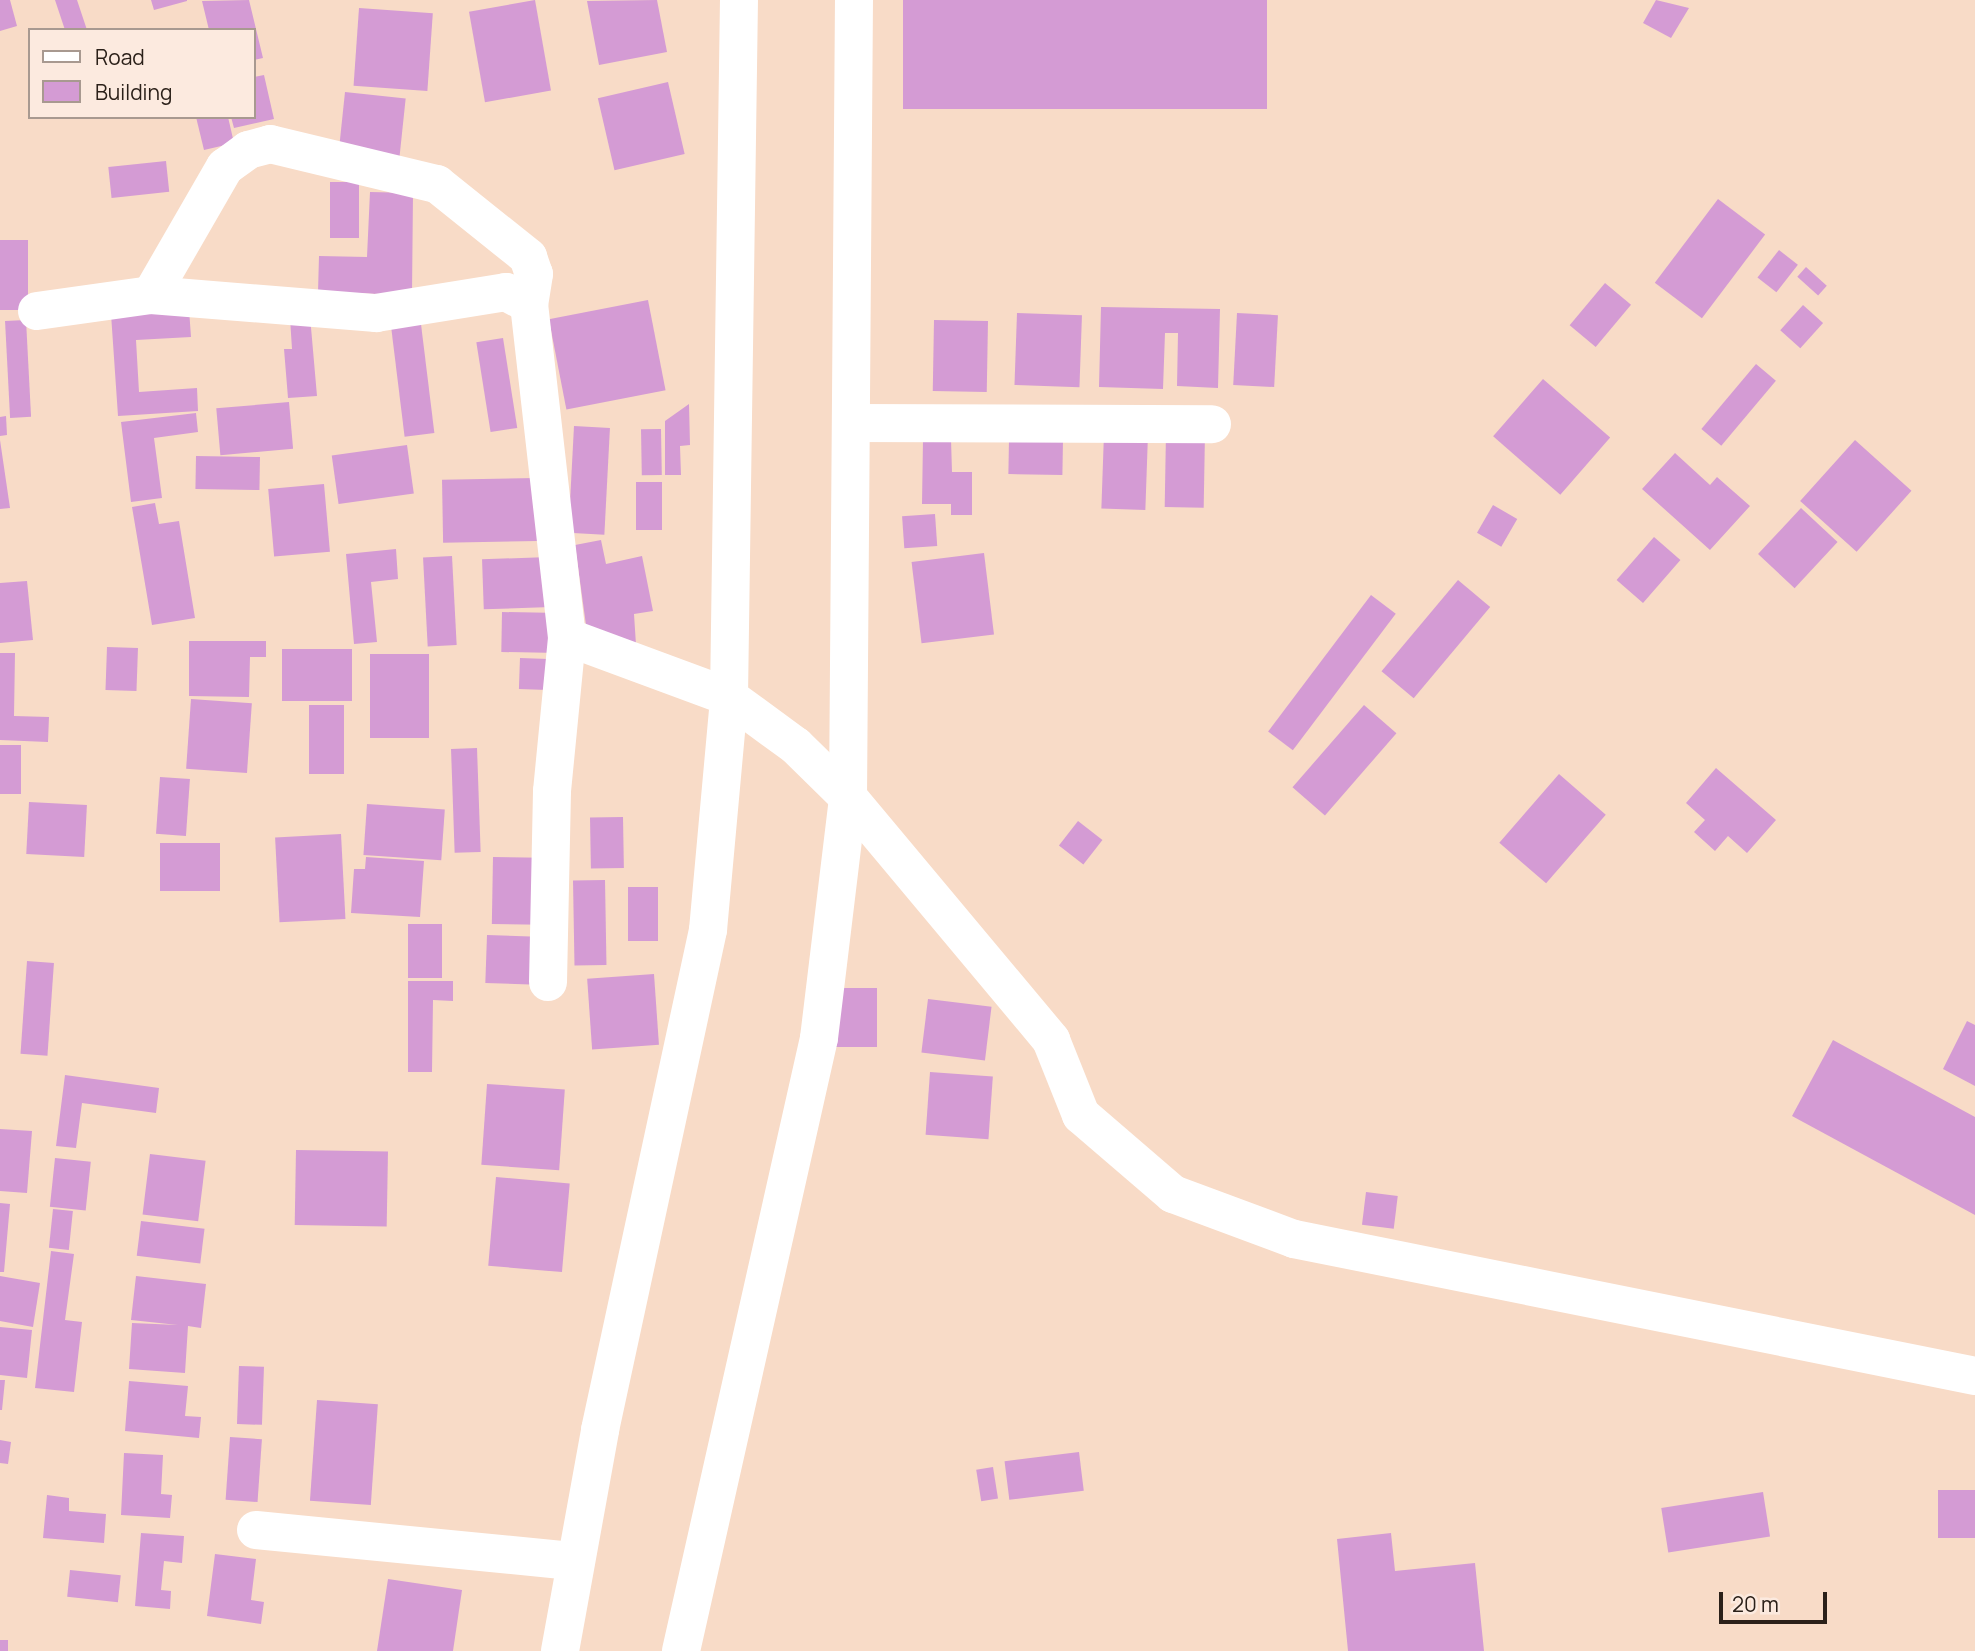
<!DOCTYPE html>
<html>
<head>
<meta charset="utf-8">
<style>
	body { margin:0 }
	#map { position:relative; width:1975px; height:1651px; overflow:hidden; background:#f8dbc7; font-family:Manrope,sans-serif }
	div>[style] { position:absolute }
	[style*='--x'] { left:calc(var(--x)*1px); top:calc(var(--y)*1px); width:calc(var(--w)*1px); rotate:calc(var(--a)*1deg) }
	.building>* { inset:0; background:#d49bd4; transform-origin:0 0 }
	.minor>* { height:38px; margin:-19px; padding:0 19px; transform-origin:19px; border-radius:19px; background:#fff }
	.tertiary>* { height:38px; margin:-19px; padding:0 19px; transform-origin:19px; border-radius:19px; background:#fff }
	span { translate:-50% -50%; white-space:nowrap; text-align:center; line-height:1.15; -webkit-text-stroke:7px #fceadf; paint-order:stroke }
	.legend { position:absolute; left:28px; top:28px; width:228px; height:91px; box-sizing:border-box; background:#fceadf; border:2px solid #a89990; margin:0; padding:9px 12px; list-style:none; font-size:21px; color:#2b2019 }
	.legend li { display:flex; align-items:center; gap:14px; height:35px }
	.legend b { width:35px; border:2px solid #a89990 }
	.scale { position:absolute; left:1719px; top:1592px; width:108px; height:32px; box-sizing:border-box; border:4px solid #2b2019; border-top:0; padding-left:9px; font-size:21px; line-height:24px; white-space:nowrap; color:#2b2019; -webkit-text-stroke:5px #fceadf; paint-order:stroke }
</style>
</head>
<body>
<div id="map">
	<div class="building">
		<div style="clip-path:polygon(0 0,10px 0,17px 26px,0 31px)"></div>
		<div style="clip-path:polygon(55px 0,77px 0,87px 30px,65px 30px)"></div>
		<div style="clip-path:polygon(151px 0,187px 0,187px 1px,154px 10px)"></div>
		<div style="clip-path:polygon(249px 0,263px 58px,254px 60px,254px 30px,209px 30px,202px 1px)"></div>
		<div style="left:535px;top:0;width:92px;height:67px;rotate:80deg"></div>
		<div style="clip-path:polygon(657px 0,667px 52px,599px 65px,587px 1px)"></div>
		<div style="left:903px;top:0;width:364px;height:109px"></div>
		<div style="clip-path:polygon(1656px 0,1689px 8px,1671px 38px,1643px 23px)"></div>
		<div style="left:359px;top:8px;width:74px;height:78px;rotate:4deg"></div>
		<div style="clip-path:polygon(264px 75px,274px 119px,234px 128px,231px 117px,254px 117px,254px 77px)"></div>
		<div style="left:668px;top:82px;width:74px;height:72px;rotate:77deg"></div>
		<div style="left:345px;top:92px;width:61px;height:60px;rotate:6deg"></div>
		<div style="clip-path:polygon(196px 117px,228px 117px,234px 143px,204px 150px)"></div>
		<div style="left:166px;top:161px;width:31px;height:58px;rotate:84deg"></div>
		<div style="left:330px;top:182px;width:29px;height:56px"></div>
		<div style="clip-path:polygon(370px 192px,413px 193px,412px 295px,318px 292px,319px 256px,367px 257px)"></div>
		<div style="left:1718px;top:199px;width:59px;height:105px;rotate:37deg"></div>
		<div style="left:0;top:240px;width:28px;height:70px"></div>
		<div style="left:1779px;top:250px;width:24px;height:35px;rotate:38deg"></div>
		<div style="left:1806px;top:267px;width:28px;height:13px;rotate:42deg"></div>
		<div style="left:1605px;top:283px;width:34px;height:55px;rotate:40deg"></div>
		<div style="left:648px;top:300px;width:92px;height:101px;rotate:79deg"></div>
		<div style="left:1803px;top:305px;width:27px;height:34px;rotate:42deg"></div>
		<div style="clip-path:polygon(1101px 307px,1220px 309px,1218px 388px,1177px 386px,1178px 333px,1165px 333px,1163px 389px,1099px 387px)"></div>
		<div style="clip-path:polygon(189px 309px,191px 337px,136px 340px,139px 392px,197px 388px,198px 411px,118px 416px,111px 314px)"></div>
		<div style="left:1017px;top:313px;width:65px;height:72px;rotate:2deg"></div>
		<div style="left:1237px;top:313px;width:41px;height:72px;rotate:3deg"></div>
		<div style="clip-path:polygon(310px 316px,317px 396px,288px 398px,284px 349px,292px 349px,290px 318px)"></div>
		<div style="left:420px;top:316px;width:118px;height:30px;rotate:83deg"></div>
		<div style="left:26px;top:320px;width:97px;height:21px;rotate:87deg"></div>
		<div style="left:934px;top:320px;width:54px;height:71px;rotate:1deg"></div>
		<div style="left:503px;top:338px;width:91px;height:27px;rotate:81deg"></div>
		<div style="left:1756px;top:364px;width:26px;height:85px;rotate:40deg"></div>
		<div style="left:1543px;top:379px;width:89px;height:76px;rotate:41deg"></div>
		<div style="left:289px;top:402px;width:47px;height:73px;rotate:85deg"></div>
		<div style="clip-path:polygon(689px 404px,690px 445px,680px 446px,681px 475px,665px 475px,665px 421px)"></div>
		<div style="clip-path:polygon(196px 413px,198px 432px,154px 438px,162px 498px,131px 502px,121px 422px)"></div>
		<div style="clip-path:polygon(6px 416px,7px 435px,0 436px,0 417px)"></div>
		<div style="left:574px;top:426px;width:36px;height:107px;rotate:3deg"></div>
		<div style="left:661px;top:429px;width:46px;height:20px;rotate:89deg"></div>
		<div style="left:1166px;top:432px;width:39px;height:75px;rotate:1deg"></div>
		<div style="left:1148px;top:434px;width:76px;height:44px;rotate:92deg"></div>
		<div style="clip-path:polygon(923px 439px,951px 439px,952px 472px,972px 472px,972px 515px,951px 515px,951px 504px,922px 504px)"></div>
		<div style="left:1009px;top:439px;width:54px;height:35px;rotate:1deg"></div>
		<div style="clip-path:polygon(0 440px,10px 508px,0 509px)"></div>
		<div style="left:1855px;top:440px;width:76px;height:82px;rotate:42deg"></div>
		<div style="left:407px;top:445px;width:49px;height:76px;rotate:82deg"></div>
		<div style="clip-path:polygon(1675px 453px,1710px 485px,1717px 477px,1750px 506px,1710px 550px,1642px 489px)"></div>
		<div style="left:196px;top:456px;width:64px;height:33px;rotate:1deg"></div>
		<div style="left:536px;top:478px;width:63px;height:94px;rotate:89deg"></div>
		<div style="left:636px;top:482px;width:26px;height:48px"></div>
		<div style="left:324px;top:484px;width:68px;height:56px;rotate:85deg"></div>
		<div style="clip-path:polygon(155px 503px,159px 524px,179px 521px,195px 618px,152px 625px,132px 507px)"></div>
		<div style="left:1493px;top:505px;width:28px;height:32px;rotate:30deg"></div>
		<div style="left:1801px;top:508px;width:50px;height:63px;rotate:43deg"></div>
		<div style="left:935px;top:514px;width:32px;height:33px;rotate:86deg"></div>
		<div style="left:1654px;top:537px;width:35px;height:57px;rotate:41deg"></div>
		<div style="clip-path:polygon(601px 540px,606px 564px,642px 556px,653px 611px,634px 614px,636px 645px,586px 625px,575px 545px)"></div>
		<div style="clip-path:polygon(396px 549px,398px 579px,371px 582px,377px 642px,354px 644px,346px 554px)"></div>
		<div style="left:984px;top:553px;width:82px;height:73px;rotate:83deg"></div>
		<div style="left:452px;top:556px;width:89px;height:29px;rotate:87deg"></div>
		<div style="left:549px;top:557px;width:50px;height:67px;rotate:88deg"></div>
		<div style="left:1458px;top:580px;width:42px;height:119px;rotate:40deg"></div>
		<div style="clip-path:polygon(27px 581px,33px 640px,0 643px,0 583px)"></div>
		<div style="left:1371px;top:595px;width:31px;height:171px;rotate:37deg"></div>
		<div style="left:502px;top:612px;width:58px;height:40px;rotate:1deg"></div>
		<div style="clip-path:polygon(189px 641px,266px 641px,266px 657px,250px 657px,249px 697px,189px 696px)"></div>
		<div style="left:107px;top:647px;width:31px;height:43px;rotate:2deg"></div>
		<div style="left:282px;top:649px;width:70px;height:52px"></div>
		<div style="clip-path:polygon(0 653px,15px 653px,14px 716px,49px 717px,48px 742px,0 740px)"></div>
		<div style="left:370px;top:654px;width:59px;height:84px"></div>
		<div style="left:520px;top:658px;width:36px;height:31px;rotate:2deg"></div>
		<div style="left:191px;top:699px;width:61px;height:70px;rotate:4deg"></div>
		<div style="left:309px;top:705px;width:35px;height:69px"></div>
		<div style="left:1364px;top:705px;width:43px;height:109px;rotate:41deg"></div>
		<div style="left:0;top:745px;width:21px;height:49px"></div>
		<div style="left:477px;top:748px;width:104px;height:26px;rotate:88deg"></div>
		<div style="clip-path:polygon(1716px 768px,1776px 820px,1747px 853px,1728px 836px,1715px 851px,1694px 832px,1705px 820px,1686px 803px)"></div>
		<div style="left:1559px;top:774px;width:62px;height:91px;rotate:41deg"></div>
		<div style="left:160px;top:777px;width:30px;height:57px;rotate:4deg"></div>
		<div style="left:29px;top:802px;width:58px;height:52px;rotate:3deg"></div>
		<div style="left:367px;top:804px;width:78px;height:51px;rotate:4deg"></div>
		<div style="left:623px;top:817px;width:51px;height:33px;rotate:89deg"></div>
		<div style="left:1078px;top:821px;width:31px;height:31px;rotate:38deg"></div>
		<div style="left:341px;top:834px;width:85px;height:66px;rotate:87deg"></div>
		<div style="left:160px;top:843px;width:60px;height:48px"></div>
		<div style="clip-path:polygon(366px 857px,424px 861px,420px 917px,351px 913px,354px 869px,365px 869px)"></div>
		<div style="left:493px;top:857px;width:50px;height:67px;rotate:1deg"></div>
		<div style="left:605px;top:880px;width:85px;height:32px;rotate:89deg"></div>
		<div style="left:628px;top:887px;width:30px;height:54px"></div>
		<div style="left:408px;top:924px;width:34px;height:54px"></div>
		<div style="left:487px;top:935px;width:59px;height:48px;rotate:2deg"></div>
		<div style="left:27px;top:961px;width:27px;height:93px;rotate:4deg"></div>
		<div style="left:654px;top:974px;width:71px;height:67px;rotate:86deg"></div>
		<div style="clip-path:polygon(408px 981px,453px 981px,453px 1001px,433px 1000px,432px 1072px,408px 1072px)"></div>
		<div style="left:834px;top:988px;width:43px;height:59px"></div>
		<div style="left:928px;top:999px;width:64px;height:54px;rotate:7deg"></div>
		<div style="clip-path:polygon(1967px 1021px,1975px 1025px,1975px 1086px,1943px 1069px)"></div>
		<div style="clip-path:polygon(1833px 1040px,1975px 1117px,1975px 1215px,1792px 1116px)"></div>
		<div style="left:930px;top:1072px;width:63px;height:63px;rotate:4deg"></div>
		<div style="clip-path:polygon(65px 1075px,159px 1088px,156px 1113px,82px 1103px,76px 1148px,56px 1146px)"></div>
		<div style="left:487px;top:1084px;width:78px;height:81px;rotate:4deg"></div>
		<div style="clip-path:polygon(0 1129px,32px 1131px,27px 1193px,0 1191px)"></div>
		<div style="left:296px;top:1150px;width:92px;height:75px;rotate:1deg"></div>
		<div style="left:150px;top:1154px;width:56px;height:61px;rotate:7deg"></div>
		<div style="left:55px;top:1158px;width:36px;height:49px;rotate:6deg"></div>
		<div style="left:496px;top:1177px;width:74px;height:89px;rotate:5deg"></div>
		<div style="left:1366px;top:1192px;width:32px;height:33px;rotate:7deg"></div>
		<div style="clip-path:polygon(0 1203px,10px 1204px,4px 1272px,0 1272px)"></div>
		<div style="left:53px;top:1209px;width:20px;height:39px;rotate:6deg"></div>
		<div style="left:141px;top:1221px;width:64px;height:35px;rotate:7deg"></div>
		<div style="clip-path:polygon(51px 1251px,74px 1254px,65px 1320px,82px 1322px,74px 1392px,35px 1388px)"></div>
		<div style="clip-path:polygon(0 1276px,40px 1283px,33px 1327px,0 1321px)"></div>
		<div style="clip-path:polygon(136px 1276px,206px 1284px,201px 1328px,188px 1326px,185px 1373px,129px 1369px,132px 1323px,178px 1325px,131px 1320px)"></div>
		<div style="clip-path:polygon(0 1327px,32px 1330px,27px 1378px,0 1375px)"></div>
		<div style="left:239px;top:1366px;width:25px;height:58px;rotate:2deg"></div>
		<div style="clip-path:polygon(0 1380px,5px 1380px,2px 1410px,0 1410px)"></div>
		<div style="clip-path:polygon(129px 1381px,188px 1386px,185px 1416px,201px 1417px,199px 1438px,125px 1431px)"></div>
		<div style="left:317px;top:1400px;width:61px;height:101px;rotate:4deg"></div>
		<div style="left:230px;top:1437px;width:32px;height:63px;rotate:4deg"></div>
		<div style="clip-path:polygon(0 1440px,11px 1442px,8px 1464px,0 1463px)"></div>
		<div style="left:1079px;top:1452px;width:39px;height:75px;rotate:83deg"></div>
		<div style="clip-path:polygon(124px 1453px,163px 1455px,161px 1494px,172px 1495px,170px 1518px,121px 1515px)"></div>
		<div style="left:993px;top:1467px;width:32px;height:17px;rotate:81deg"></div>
		<div style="left:1975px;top:1490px;width:48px;height:37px;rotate:90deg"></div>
		<div style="left:1763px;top:1492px;width:45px;height:103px;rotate:81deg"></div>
		<div style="clip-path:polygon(47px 1495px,69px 1498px,69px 1511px,106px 1514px,104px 1543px,43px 1538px)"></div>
		<div style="clip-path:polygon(141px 1533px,184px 1536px,182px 1563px,164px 1561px,161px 1590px,171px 1591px,170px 1609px,135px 1606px)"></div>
		<div style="clip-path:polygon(1391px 1533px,1395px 1571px,1475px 1563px,1484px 1651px,1348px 1651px,1337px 1539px)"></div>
		<div style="clip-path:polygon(215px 1554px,256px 1559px,251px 1600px,264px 1602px,261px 1624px,207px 1616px)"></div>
		<div style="left:70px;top:1570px;width:51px;height:27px;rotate:6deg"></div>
		<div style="clip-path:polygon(388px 1579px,462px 1590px,453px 1651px,377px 1651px)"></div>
		<div style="left:0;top:1640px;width:8px;height:11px"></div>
	</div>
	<div class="minor">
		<div style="--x:151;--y:295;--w:148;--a:-60"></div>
		<div style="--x:225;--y:167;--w:29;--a:-36"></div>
		<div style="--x:248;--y:150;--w:23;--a:-15"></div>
		<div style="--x:270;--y:144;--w:172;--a:13.5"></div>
		<div style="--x:437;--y:184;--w:117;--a:38.7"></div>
		<div style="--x:528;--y:257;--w:18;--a:71"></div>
		<div style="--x:534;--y:274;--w:30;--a:99"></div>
		<div style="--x:37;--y:311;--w:115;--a:-8"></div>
		<div style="--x:151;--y:295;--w:226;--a:4.6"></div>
		<div style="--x:376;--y:313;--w:132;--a:-9.2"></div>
		<div style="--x:506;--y:292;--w:26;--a:28"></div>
		<div style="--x:529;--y:304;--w:335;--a:83.5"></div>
		<div style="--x:567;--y:637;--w:173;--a:20.3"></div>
		<div style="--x:729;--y:697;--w:83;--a:36.2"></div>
		<div style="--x:796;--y:746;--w:73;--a:44.4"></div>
		<div style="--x:848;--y:797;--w:317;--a:50.1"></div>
		<div style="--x:1051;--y:1040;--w:81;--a:68.2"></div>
		<div style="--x:1081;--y:1115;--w:121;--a:40.7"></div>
		<div style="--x:1173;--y:1194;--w:129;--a:20.4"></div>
		<div style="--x:1294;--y:1239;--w:695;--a:11.37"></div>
		<div style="--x:852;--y:423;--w:360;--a:0.2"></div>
		<div style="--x:548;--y:982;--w:191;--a:-88.8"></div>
		<div style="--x:552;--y:791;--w:155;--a:-84.4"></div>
		<div style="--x:256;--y:1530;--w:320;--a:5.6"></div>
	</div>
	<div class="tertiary">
		<div style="--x:560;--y:1651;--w:225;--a:-79.7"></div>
		<div style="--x:600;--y:1430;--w:512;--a:-77.81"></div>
		<div style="--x:708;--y:930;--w:234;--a:-84.8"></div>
		<div style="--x:729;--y:697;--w:697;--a:-89.18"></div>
		<div style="--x:681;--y:1651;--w:628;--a:-77.31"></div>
		<div style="--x:819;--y:1038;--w:243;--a:-83.1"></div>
		<div style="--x:848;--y:797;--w:797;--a:-89.57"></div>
	</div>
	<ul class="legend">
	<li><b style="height:9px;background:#fff"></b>Road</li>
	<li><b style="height:19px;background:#d49bd4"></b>Building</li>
	</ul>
	<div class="scale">20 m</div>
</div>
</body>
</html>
